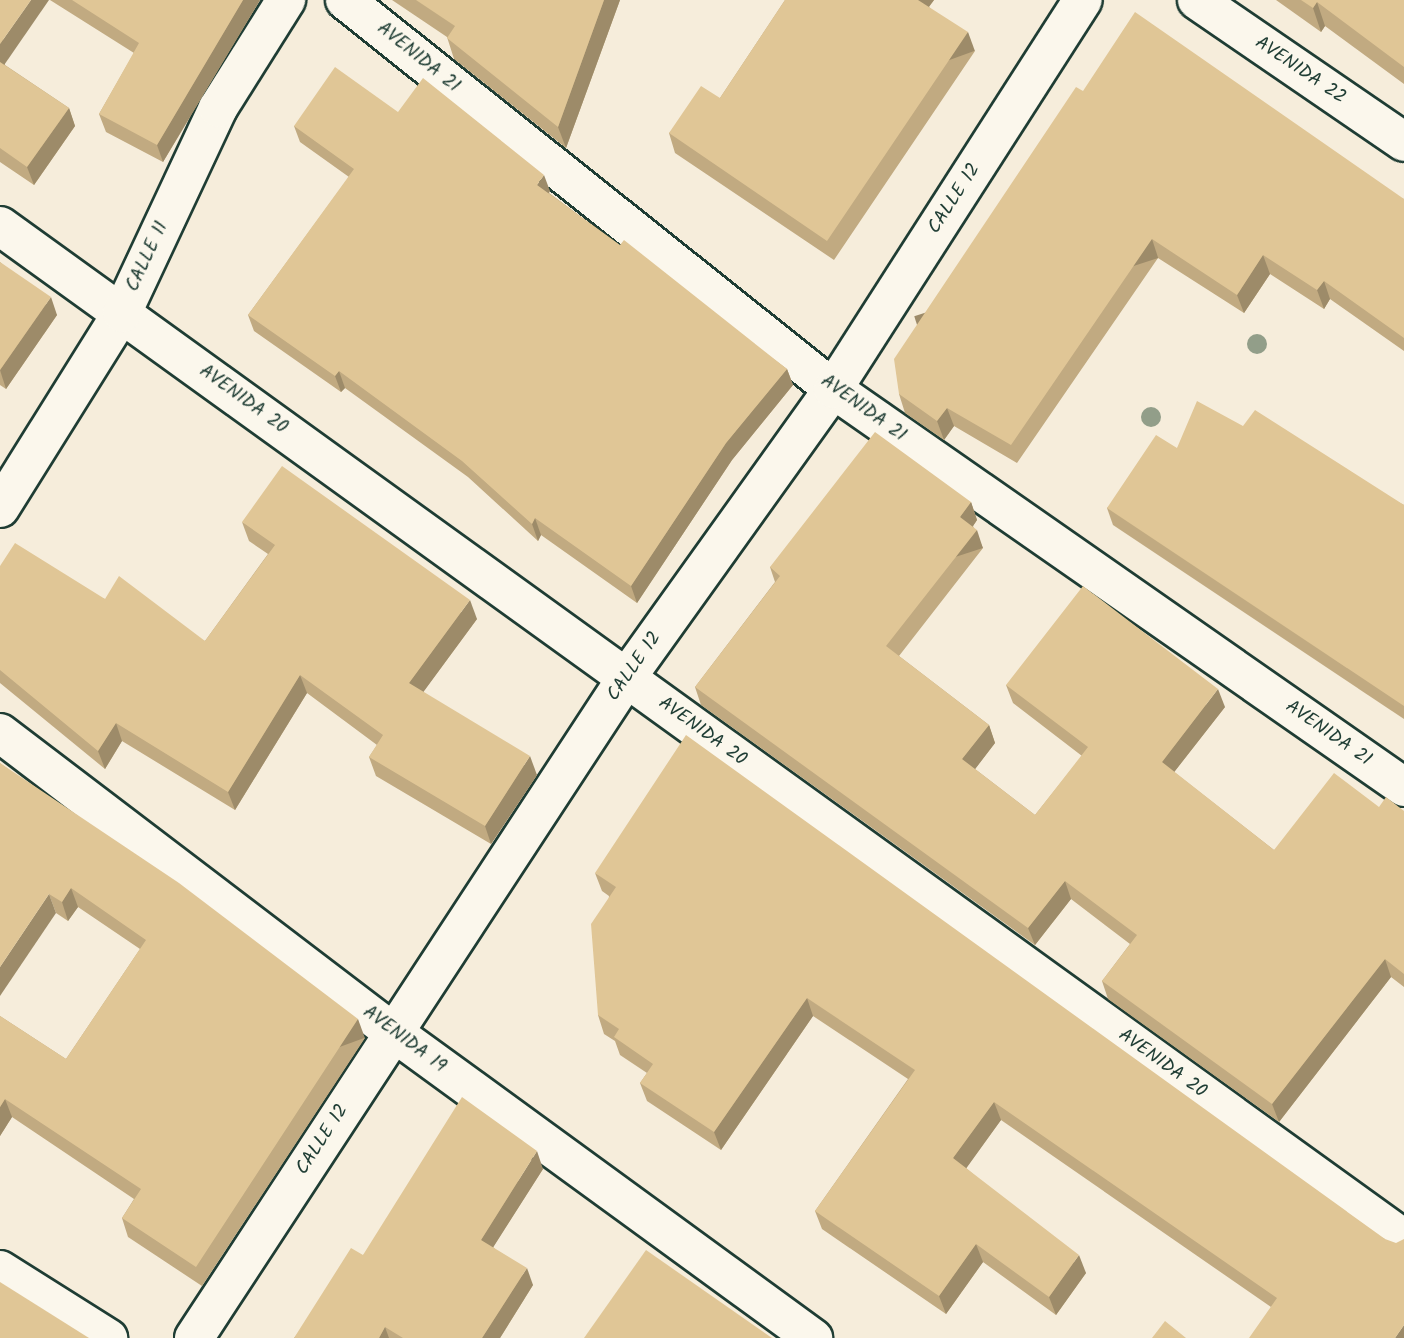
<!DOCTYPE html>
<html>
<head>
<meta charset="utf-8">
<style>
	body { margin:0 }
	#map { position:relative; width:1404px; height:1338px; overflow:hidden; background:#f6eddb; font-family:Kalam,sans-serif }
	div>[style] { position:absolute }
	[style*='--x'] { left:calc(var(--x)*1px); top:calc(var(--y)*1px); width:calc(var(--w)*1px); rotate:calc(var(--a)*1deg) }
	.roads { filter:drop-shadow(2px 0 #1f3d34) drop-shadow(-2px 0 #1f3d34) drop-shadow(0 2px #1f3d34) drop-shadow(0 -2px #1f3d34) }
	.minor>* { height:38px; margin:-19px; padding:0 19px; transform-origin:19px; border-radius:19px; background:#fbf7ec }
	.trees>* { width:20px; height:20px; margin:-10px; border-radius:50%; background:#929e89 }
	.wall>* { inset:0; background:#c1aa81 }
	.shaded-wall>* { inset:0; background:#9d8b69; transform-origin:0 0 }
	.building>* { inset:0; background:#e0c696 }
	span { translate:-50% -50%; white-space:nowrap; text-align:center; line-height:1.15; -webkit-text-stroke:5px #fbf7ec; paint-order:stroke }
	.street-label { font-size:19px; color:#1f3d34 }
</style>
</head>
<body>
<div id="map">
	<div class="roads">
		<div class="minor">
			<div style="--x:345;--y:0;--w:624;--a:38.56"></div>
			<div style="--x:833;--y:389;--w:696;--a:34.88"></div>
			<div style="--x:1197;--y:0;--w:251;--a:34.4"></div>
			<div style="--x:0;--y:226;--w:1731;--a:35.81"></div>
			<div style="--x:0;--y:508;--w:230;--a:-58"></div>
			<div style="--x:122;--y:313;--w:226;--a:-64.9"></div>
			<div style="--x:218;--y:108;--w:128;--a:-57.8"></div>
			<div style="--x:0;--y:733;--w:494;--a:37.3"></div>
			<div style="--x:393;--y:1032;--w:520;--a:36.08"></div>
			<div style="--x:0;--y:1270;--w:128;--a:32.2"></div>
			<div style="--x:194;--y:1338;--w:790;--a:-56.77"></div>
			<div style="--x:627;--y:677;--w:354;--a:-54.4"></div>
			<div style="--x:833;--y:389;--w:462;--a:-57.3"></div>
		</div>
	</div>
	<div class="trees">
		<div style="left:1257px;top:344px"></div>
		<div style="left:1151px;top:417px"></div>
	</div>
	<div class="wall">
		<div style="clip-path:polygon(0 0,5px 65px,69px 108px,75px 126px,34px 185px,0 162px)"></div>
		<div style="clip-path:polygon(50px 0,260px 0,163px 162px,106px 132px,99px 114px,134px 53px)"></div>
		<div style="clip-path:polygon(392px 0,620px 0,566px 148px,454px 59px,447px 37px)"></div>
		<div style="clip-path:polygon(785px 0,934px 0,929px 7px,975px 51px,834px 260px,675px 153px,669px 133px,720px 98px)"></div>
		<div style="clip-path:polygon(1276px 0,1404px 0,1404px 84px,1325px 26px,1321px 32px)"></div>
		<div style="clip-path:polygon(1083px 91px,1404px 199px,1404px 351px,1330px 299px,1324px 309px,1270px 274px,1244px 313px,1158px 258px,1017px 463px,954px 426px,944px 440px,905px 413px,899px 394px)"></div>
		<div style="clip-path:polygon(398px 112px,550px 191px,549px 193px,787px 369px,793px 385px,732px 460px,637px 603px,541px 535px,538px 541px,468px 477px,345px 388px,341px 392px,254px 331px,248px 315px,349px 177px,300px 142px,294px 126px)"></div>
		<div style="clip-path:polygon(0 262px,57px 315px,6px 389px,0 385px)"></div>
		<div style="clip-path:polygon(1243px 426px,1404px 505px,1404px 719px,1113px 525px,1107px 508px,1177px 448px)"></div>
		<div style="clip-path:polygon(971px 502px,977px 520px,973px 526px,983px 548px,899px 656px,989px 725px,995px 743px,975px 769px,1035px 815px,1082px 756px,1013px 703px,1006px 685px,1225px 707px,1174px 772px,1274px 850px,1379px 807px,1404px 811px,1404px 987px,1391px 977px,1279px 1122px,1108px 999px,1102px 981px,1130px 944px,1071px 899px,1035px 945px,701px 705px,695px 687px,775px 582px,770px 567px)"></div>
		<div style="clip-path:polygon(242px 522px,477px 619px,423px 692px,537px 775px,491px 844px,376px 776px,369px 757px,377px 745px,307px 693px,235px 810px,122px 741px,105px 769px,0 683px,0 566px,105px 599px,205px 641px,268px 554px,249px 541px)"></div>
		<div style="clip-path:polygon(0 763px,365px 1038px,202px 1286px,128px 1237px,122px 1218px,134px 1199px,12px 1117px,0 1136px,0 1016px,66px 1059px,140px 949px,78px 907px,68px 921px,56px 913px)"></div>
		<div style="clip-path:polygon(595px 873px,1385px 1239px,1271px 1307px,1001px 1120px,966px 1168px,1086px 1273px,1056px 1315px,983px 1262px,946px 1314px,822px 1229px,815px 1211px,908px 1079px,813px 1016px,721px 1150px,647px 1101px,640px 1083px,647px 1073px,620px 1055px,615px 1041px,604px 1034px,598px 1015px,609px 896px,602px 891px)"></div>
		<div style="clip-path:polygon(543px 1169px,493px 1247px,533px 1285px,500px 1338px,294px 1338px,363px 1255px)"></div>
	</div>
	<div class="shaded-wall">
		<div style="clip-path:polygon(31px 0,49px 0,0 71px,0 44px)"></div>
		<div style="clip-path:polygon(243px 0,260px 0,163px 162px,157px 145px)"></div>
		<div style="clip-path:polygon(604px 0,620px 0,566px 148px,558px 127px)"></div>
		<div style="clip-path:polygon(915px 0,934px 0,921px 17px)"></div>
		<div style="clip-path:polygon(1317px 2px,1325px 26px,1321px 32px,1313px 8px)"></div>
		<div style="left:968px;top:32px;width:20px;height:252px;rotate:70deg"></div>
		<div style="clip-path:polygon(69px 108px,75px 126px,34px 185px,27px 167px)"></div>
		<div style="clip-path:polygon(544px 175px,550px 191px,543px 201px,537px 185px)"></div>
		<div style="left:1152px;top:239px;width:20px;height:250px;rotate:72deg"></div>
		<div style="clip-path:polygon(1263px 255px,1270px 274px,1244px 313px,1237px 295px)"></div>
		<div style="clip-path:polygon(1324px 281px,1330px 299px,1324px 309px,1317px 290px)"></div>
		<div style="clip-path:polygon(51px 297px,57px 315px,6px 389px,0 370px)"></div>
		<div style="clip-path:polygon(787px 369px,793px 385px,732px 460px,637px 603px,631px 586px,726px 443px)"></div>
		<div style="clip-path:polygon(339px 371px,345px 388px,341px 392px,335px 376px)"></div>
		<div style="clip-path:polygon(947px 408px,954px 426px,944px 440px,937px 421px)"></div>
		<div style="clip-path:polygon(971px 502px,977px 520px,967px 535px,960px 517px)"></div>
		<div style="clip-path:polygon(535px 518px,541px 535px,538px 541px,532px 524px)"></div>
		<div style="left:977px;top:530px;width:19px;height:147px;rotate:72deg"></div>
		<div style="clip-path:polygon(470px 600px,477px 619px,416px 702px,409px 683px)"></div>
		<div style="clip-path:polygon(300px 675px,307px 693px,235px 810px,228px 792px)"></div>
		<div style="clip-path:polygon(1218px 689px,1225px 707px,1168px 780px,1162px 762px)"></div>
		<div style="clip-path:polygon(116px 723px,122px 741px,105px 769px,98px 751px)"></div>
		<div style="clip-path:polygon(989px 725px,995px 743px,969px 777px,962px 759px)"></div>
		<div style="clip-path:polygon(530px 756px,537px 775px,491px 844px,485px 826px)"></div>
		<div style="clip-path:polygon(1065px 881px,1071px 899px,1035px 945px,1028px 928px)"></div>
		<div style="clip-path:polygon(71px 888px,78px 907px,68px 921px,62px 902px)"></div>
		<div style="clip-path:polygon(49px 894px,56px 913px,0 996px,0 967px)"></div>
		<div style="clip-path:polygon(1385px 959px,1391px 977px,1279px 1122px,1272px 1104px)"></div>
		<div style="clip-path:polygon(807px 998px,813px 1016px,721px 1150px,714px 1132px)"></div>
		<div style="left:358px;top:1019px;width:20px;height:296px;rotate:70deg"></div>
		<div style="clip-path:polygon(5px 1099px,12px 1117px,0 1136px,0 1107px)"></div>
		<div style="clip-path:polygon(994px 1102px,1001px 1120px,960px 1177px,953px 1158px)"></div>
		<div style="clip-path:polygon(537px 1151px,543px 1169px,487px 1257px,481px 1240px)"></div>
		<div style="clip-path:polygon(976px 1244px,983px 1262px,946px 1314px,939px 1296px)"></div>
		<div style="clip-path:polygon(1079px 1255px,1086px 1273px,1056px 1315px,1049px 1297px)"></div>
		<div style="clip-path:polygon(527px 1268px,533px 1285px,500px 1338px,482px 1338px)"></div>
		<div style="clip-path:polygon(1404px 1325px,1404px 1338px,1395px 1338px)"></div>
		<div style="clip-path:polygon(385px 1327px,389px 1338px,379px 1338px)"></div>
	</div>
	<div class="building">
		<div style="clip-path:polygon(0 0,31px 0,0 44px)"></div>
		<div style="clip-path:polygon(72px 0,243px 0,157px 145px,99px 114px,139px 43px)"></div>
		<div style="clip-path:polygon(416px 0,604px 0,558px 127px,447px 38px,455px 26px)"></div>
		<div style="clip-path:polygon(785px 0,918px 0,968px 32px,827px 241px,669px 133px,701px 86px,720px 98px)"></div>
		<div style="clip-path:polygon(1301px 0,1404px 0,1404px 67px,1317px 2px,1313px 8px)"></div>
		<div style="clip-path:polygon(1135px 12px,1404px 199px,1404px 338px,1324px 281px,1317px 290px,1263px 255px,1237px 295px,1152px 239px,1011px 445px,947px 408px,937px 421px,899px 394px,894px 359px,1076px 87px,1083px 91px)"></div>
		<div style="clip-path:polygon(0 62px,69px 108px,27px 167px,0 148px)"></div>
		<div style="clip-path:polygon(335px 67px,398px 112px,423px 78px,544px 175px,537px 185px,620px 245px,624px 240px,787px 369px,726px 443px,631px 586px,535px 518px,532px 524px,462px 461px,339px 371px,335px 376px,248px 315px,354px 169px,294px 126px)"></div>
		<div style="clip-path:polygon(0 262px,51px 297px,0 370px)"></div>
		<div style="clip-path:polygon(1197px 401px,1243px 426px,1255px 410px,1404px 505px,1404px 706px,1107px 508px,1156px 435px,1177px 448px)"></div>
		<div style="clip-path:polygon(875px 432px,971px 502px,960px 517px,977px 530px,886px 646px,989px 725px,962px 759px,1035px 815px,1088px 747px,1006px 685px,1083px 586px,1218px 689px,1162px 762px,1274px 850px,1334px 773px,1379px 807px,1386px 797px,1404px 811px,1404px 974px,1385px 959px,1272px 1104px,1102px 981px,1137px 935px,1065px 881px,1028px 928px,695px 687px,780px 576px,770px 567px)"></div>
		<div style="clip-path:polygon(282px 466px,470px 600px,409px 683px,530px 756px,485px 826px,369px 757px,383px 735px,300px 675px,228px 792px,116px 723px,98px 751px,0 670px,0 566px,15px 543px,105px 599px,119px 576px,205px 641px,275px 545px,242px 522px)"></div>
		<div style="clip-path:polygon(686px 735px,1385px 1239px,1396px 1243px,1404px 1239px,1404px 1325px,1395px 1338px,1249px 1338px,1277px 1298px,994px 1102px,953px 1158px,1079px 1255px,1049px 1297px,976px 1244px,939px 1296px,815px 1211px,915px 1070px,807px 998px,714px 1132px,640px 1083px,653px 1064px,614px 1037px,619px 1029px,598px 1015px,591px 924px,616px 887px,595px 873px)"></div>
		<div style="clip-path:polygon(0 763px,179px 883px,358px 1019px,196px 1267px,122px 1218px,141px 1189px,5px 1099px,0 1107px,0 1016px,66px 1059px,146px 940px,71px 888px,62px 902px,49px 894px,0 967px)"></div>
		<div style="clip-path:polygon(462px 1097px,537px 1151px,481px 1240px,527px 1268px,482px 1338px,403px 1338px,385px 1327px,379px 1338px,294px 1338px,351px 1248px,363px 1255px)"></div>
		<div style="clip-path:polygon(646px 1250px,772px 1338px,584px 1338px)"></div>
		<div style="clip-path:polygon(0 1282px,89px 1338px,0 1338px)"></div>
		<div style="clip-path:polygon(1165px 1321px,1186px 1338px,1152px 1338px)"></div>
	</div>
	<div class="street-label">
		<span style="left:418px;top:58px;rotate:39deg">AVENIDA 21</span>
		<span style="left:1300px;top:71px;rotate:34deg">AVENIDA 22</span>
		<span style="left:955px;top:199px;rotate:-57deg">CALLE 12</span>
		<span style="left:148px;top:257px;rotate:-65deg">CALLE 11</span>
		<span style="left:243px;top:400px;rotate:36deg">AVENIDA 20</span>
		<span style="left:863px;top:409px;rotate:36deg">AVENIDA 21</span>
		<span style="left:635px;top:667px;rotate:-55deg">CALLE 12</span>
		<span style="left:702px;top:732px;rotate:36deg">AVENIDA 20</span>
		<span style="left:1328px;top:734px;rotate:35deg">AVENIDA 21</span>
		<span style="left:404px;top:1040px;rotate:37deg">AVENIDA 19</span>
		<span style="left:1162px;top:1064px;rotate:36deg">AVENIDA 20</span>
		<span style="left:323px;top:1140px;rotate:-57deg">CALLE 12</span>
	</div>
</div>
</body>
</html>
